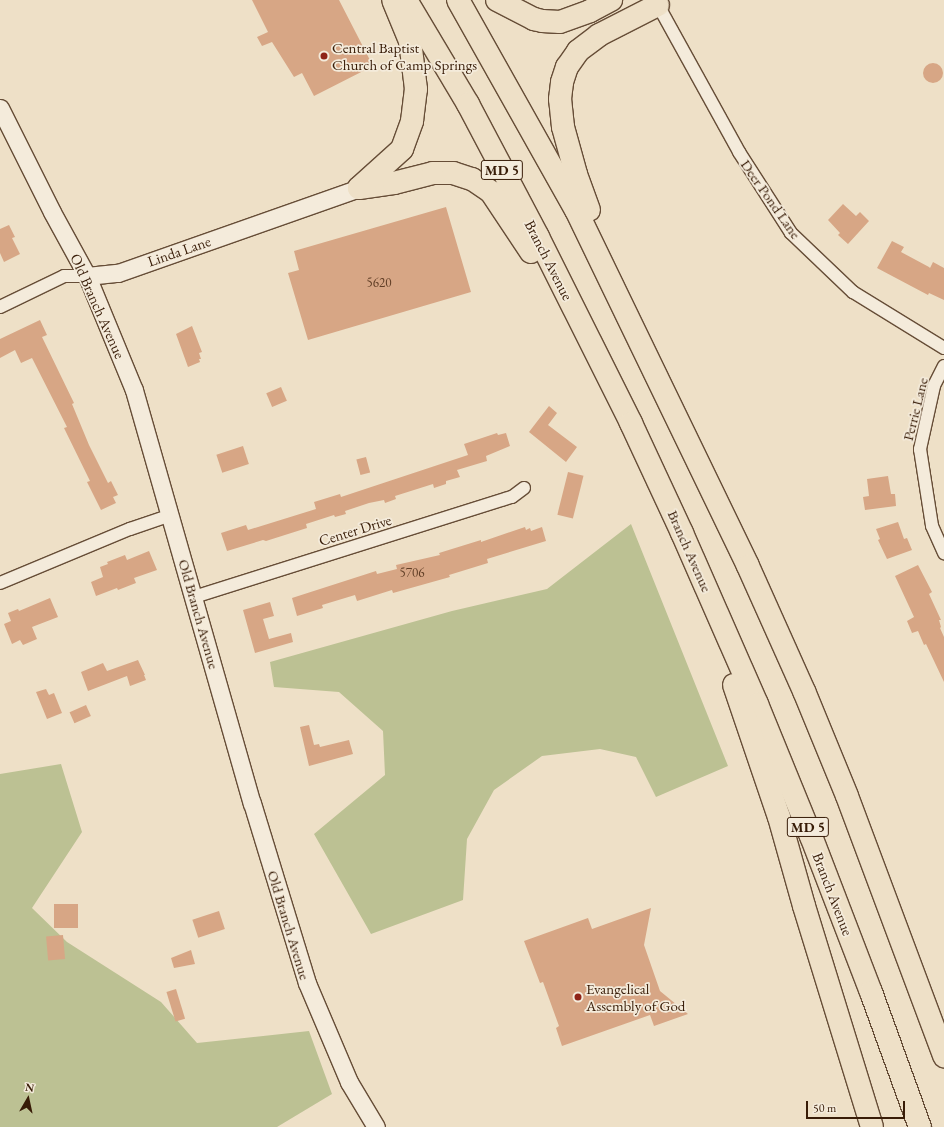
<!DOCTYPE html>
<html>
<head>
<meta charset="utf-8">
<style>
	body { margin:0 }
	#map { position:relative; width:944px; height:1127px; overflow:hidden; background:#eee0c7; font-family:"EB Garamond",serif }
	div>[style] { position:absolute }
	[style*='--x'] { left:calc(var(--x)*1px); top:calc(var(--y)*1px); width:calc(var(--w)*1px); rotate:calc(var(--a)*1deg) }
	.green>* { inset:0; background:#bcc193 }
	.building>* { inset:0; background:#d7a685; transform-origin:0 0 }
	.round { border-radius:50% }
	.roads { filter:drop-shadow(1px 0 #664d37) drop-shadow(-1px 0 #664d37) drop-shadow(0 1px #664d37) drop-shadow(0 -1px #664d37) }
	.street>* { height:12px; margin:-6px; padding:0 6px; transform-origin:6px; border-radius:6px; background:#f4ebdb }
	.secondary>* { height:17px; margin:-8.5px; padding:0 8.5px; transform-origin:8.5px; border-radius:8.5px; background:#f4ebdb }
	.highway>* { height:22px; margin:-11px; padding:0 11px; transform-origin:11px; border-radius:11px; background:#eee0c7 }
	.dots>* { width:11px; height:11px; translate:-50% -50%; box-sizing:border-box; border:2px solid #f4ebdb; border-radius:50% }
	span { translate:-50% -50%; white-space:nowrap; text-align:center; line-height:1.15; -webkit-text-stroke:3.5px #f4ebdb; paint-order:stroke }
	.number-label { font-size:13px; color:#603e26 }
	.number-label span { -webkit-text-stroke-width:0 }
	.shield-label span { padding:1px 3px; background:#f4ebdb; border:1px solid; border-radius:3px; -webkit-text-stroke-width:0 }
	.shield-label { font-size:14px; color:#381c07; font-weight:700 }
	.poi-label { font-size:15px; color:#381c07 }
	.left { translate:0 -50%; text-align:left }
	.street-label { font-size:15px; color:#381c07 }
	.north { position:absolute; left:8px; top:1079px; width:40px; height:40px; -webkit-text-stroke:3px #f4ebdb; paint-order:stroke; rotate:9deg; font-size:11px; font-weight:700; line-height:16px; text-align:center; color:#381c07 }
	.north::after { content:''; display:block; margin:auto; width:14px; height:18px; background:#381c07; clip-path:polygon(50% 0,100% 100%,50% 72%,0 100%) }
	.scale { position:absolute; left:806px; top:1101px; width:99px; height:18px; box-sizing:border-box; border:2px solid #381c07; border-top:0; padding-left:5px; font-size:12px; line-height:14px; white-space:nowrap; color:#381c07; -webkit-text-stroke:3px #f4ebdb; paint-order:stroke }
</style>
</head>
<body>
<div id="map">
	<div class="green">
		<div style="clip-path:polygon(631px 524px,728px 766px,656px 797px,636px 757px,600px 749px,542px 756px,494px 790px,467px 839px,463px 900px,371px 934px,314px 834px,385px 775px,383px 731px,339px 692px,274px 687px,270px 662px,452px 611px,547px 589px)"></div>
		<div style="clip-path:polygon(61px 764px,82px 832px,32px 908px,67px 942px,161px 1002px,197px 1043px,309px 1031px,332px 1094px,277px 1127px,0 1127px,0 774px)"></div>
	</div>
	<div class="building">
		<div style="clip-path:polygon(252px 0,339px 0,373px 66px,314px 96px,302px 73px,294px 77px,272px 42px,262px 46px,257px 37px,268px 32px)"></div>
		<div class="round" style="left:923px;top:63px;width:20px;height:20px"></div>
		<div style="clip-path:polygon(843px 204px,856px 216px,860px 212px,869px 221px,848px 244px,838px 235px,840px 233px,828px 220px)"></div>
		<div style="clip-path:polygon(446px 207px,471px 292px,308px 340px,288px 273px,299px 270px,294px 251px)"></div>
		<div style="clip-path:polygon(9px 225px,15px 237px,12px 238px,20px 254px,4px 262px,0 253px,0 229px)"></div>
		<div style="clip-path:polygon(892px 241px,904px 247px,901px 252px,929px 267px,930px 268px,933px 262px,944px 268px,944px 300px,929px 293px,928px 295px,877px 268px)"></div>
		<div style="clip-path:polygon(40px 320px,47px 335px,42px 337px,74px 403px,72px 404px,89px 445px,108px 483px,111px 481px,118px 495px,113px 497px,116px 503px,101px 510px,87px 482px,90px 481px,64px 428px,67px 427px,32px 358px,21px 363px,15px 350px,0 358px,0 339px)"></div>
		<div style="clip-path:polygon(192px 326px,202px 352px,199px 353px,201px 359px,199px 359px,200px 362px,188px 367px,176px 334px)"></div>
		<div style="left:281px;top:387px;width:15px;height:16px;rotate:67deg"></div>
		<div style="clip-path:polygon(549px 406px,557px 413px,548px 425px,577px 447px,566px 462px,529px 432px)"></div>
		<div style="clip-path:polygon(497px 433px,498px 435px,506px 433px,510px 446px,486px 456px,487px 461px,457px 470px,460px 477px,446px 481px,446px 484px,434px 488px,433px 484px,395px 496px,396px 499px,385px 503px,384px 500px,369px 503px,345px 511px,346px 514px,335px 517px,334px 515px,306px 524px,307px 528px,266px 541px,263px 540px,227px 551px,221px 533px,246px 525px,248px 530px,316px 509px,314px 502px,340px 494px,341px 497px,468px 455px,464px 444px)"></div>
		<div style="left:243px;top:446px;width:19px;height:28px;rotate:72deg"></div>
		<div style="left:366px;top:457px;width:16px;height:10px;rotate:75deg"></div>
		<div style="left:568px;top:472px;width:16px;height:44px;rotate:14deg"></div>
		<div style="clip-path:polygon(888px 476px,891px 494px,895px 494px,896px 506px,865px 510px,863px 497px,869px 496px,867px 479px)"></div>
		<div style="clip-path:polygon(898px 522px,904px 539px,907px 538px,912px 550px,887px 559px,878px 540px,880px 539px,876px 529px)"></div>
		<div style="clip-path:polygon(525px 527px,526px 530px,530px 528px,531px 531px,542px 527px,546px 541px,487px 559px,488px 563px,449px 575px,450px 577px,393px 593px,392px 590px,357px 601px,355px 595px,322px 605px,323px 608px,297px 616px,292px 598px,376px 571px,377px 574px,397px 569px,396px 565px,440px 555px,439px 553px,481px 540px,481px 542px)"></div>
		<div style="clip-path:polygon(149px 551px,157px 570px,134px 578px,136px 583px,118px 590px,117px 588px,96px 596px,91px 582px,103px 577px,100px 567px,108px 564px,107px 562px,125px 555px,127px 560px)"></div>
		<div style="clip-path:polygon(918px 565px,932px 592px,929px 594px,941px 620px,939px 620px,941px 627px,940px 628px,944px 637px,944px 682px,926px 644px,924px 645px,918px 631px,912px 633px,907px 621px,914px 617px,895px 576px)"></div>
		<div style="clip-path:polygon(50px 598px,58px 617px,32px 627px,37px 639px,23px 645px,20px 640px,12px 644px,4px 624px,11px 621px,8px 613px,18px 609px,19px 611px)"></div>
		<div style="clip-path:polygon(270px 602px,274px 616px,263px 619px,269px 639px,291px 633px,293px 642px,255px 653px,243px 610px)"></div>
		<div style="clip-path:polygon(138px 660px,145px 675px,144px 675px,146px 680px,130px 686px,127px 676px,88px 691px,81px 672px,103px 663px,107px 671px)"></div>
		<div style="clip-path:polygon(46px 689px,49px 695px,54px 693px,62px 713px,47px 719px,36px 692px)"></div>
		<div style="left:86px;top:705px;width:12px;height:18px;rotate:66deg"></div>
		<div style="clip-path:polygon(309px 725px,314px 745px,319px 744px,320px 747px,349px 740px,353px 754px,309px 766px,300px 727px)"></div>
		<div style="left:54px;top:904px;width:24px;height:24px"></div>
		<div style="clip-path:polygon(651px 908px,644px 945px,660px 991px,688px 1014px,654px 1026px,650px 1015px,562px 1046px,556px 1028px,559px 1026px,543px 982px,540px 983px,524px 941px,588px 918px,592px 929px)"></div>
		<div style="left:219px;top:911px;width:19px;height:28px;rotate:72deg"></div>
		<div style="left:63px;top:935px;width:24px;height:17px;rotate:85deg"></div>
		<div style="clip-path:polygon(191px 950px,195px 964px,174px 968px,171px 958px)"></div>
		<div style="left:176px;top:989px;width:31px;height:10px;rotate:73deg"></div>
	</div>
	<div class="roads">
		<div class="street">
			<div style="--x:658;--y:5;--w:168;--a:61.1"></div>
			<div style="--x:739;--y:152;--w:96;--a:57.3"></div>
			<div style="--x:791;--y:233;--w:86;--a:43.6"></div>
			<div style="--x:853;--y:292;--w:107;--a:31.6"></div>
			<div style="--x:0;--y:307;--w:71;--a:-25.8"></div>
			<div style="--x:64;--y:276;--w:23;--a:0"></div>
			<div style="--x:944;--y:366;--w:22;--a:117"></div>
			<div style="--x:934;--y:386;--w:65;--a:102.5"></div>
			<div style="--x:920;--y:449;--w:78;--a:81.1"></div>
			<div style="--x:932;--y:526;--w:30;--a:66"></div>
			<div style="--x:0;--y:583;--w:141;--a:-22.6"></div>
			<div style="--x:130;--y:529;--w:43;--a:-18.9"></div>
			<div style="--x:194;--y:597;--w:333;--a:-17.5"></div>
			<div style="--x:512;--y:497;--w:15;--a:-37"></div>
		</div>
		<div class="secondary">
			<div style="--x:0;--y:108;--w:116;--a:63.4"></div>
			<div style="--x:52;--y:212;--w:73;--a:61.3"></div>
			<div style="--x:87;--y:276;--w:123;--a:67.6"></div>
			<div style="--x:134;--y:390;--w:430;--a:74.1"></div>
			<div style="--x:252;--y:803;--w:188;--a:73"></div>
			<div style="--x:307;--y:983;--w:108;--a:67"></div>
			<div style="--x:349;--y:1082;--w:52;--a:59"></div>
			<div style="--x:87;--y:276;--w:31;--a:-6"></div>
			<div style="--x:118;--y:273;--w:256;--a:-19.4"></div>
		</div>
		<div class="highway">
			<div style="--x:406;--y:0;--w:121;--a:59.2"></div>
			<div style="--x:468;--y:104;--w:150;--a:62.2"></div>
			<div style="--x:538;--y:237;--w:208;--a:63.4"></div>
			<div style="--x:631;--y:423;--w:121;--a:65.1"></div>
			<div style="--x:682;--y:533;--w:187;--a:66.3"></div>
			<div style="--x:757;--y:704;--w:143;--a:67.8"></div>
			<div style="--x:811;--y:836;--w:167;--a:69"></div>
			<div style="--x:871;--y:992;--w:144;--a:70.1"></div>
			<div style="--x:458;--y:0;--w:241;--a:60.7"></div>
			<div style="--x:576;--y:210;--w:395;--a:64.2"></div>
			<div style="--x:748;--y:566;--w:137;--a:65.9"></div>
			<div style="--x:804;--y:691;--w:113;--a:67.7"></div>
			<div style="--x:847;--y:796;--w:278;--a:69.5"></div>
			<div style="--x:497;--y:0;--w:42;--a:27.2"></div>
			<div style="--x:534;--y:19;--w:8;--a:14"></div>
			<div style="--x:542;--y:21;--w:18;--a:3"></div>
			<div style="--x:560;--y:22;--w:32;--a:-20"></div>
			<div style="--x:590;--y:11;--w:24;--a:-28"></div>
			<div style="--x:359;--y:188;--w:35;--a:-8"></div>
			<div style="--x:394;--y:183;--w:40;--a:-14.4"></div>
			<div style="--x:433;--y:173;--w:20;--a:0"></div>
			<div style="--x:453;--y:173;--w:20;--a:18"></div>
			<div style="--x:472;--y:179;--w:23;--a:34"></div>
			<div style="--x:491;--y:192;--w:72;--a:56.3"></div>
			<div style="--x:359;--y:188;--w:58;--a:-42.2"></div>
			<div style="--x:402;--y:149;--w:30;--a:-70"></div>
			<div style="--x:412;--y:121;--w:32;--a:-83"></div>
			<div style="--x:416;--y:89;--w:48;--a:-97.1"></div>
			<div style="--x:410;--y:41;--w:44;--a:-112.5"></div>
			<div style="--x:589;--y:210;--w:38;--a:-110"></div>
			<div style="--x:576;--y:174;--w:49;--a:-105.5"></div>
			<div style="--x:563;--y:127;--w:28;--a:-96"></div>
			<div style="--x:560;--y:99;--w:17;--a:-83"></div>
			<div style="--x:562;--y:82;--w:16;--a:-72"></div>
			<div style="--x:567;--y:67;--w:19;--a:-55"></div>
			<div style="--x:578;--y:51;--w:26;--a:-37"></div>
			<div style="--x:599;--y:35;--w:66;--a:-27"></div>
			<div style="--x:734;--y:685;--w:139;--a:71.2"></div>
			<div style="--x:779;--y:817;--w:92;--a:74.3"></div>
			<div style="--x:804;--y:906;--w:231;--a:72.9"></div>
		</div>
	</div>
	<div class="dots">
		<div style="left:324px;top:56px;background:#8f2418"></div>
		<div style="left:578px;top:997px;background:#8f2418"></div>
	</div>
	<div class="number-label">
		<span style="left:379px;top:283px">5620</span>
		<span style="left:412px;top:573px">5706</span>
	</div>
	<div class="shield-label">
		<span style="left:502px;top:170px">MD 5</span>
		<span style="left:808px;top:827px">MD 5</span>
	</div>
	<div class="poi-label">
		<span class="left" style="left:332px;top:56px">Central Baptist<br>Church of Camp Springs</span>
		<span class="left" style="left:586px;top:997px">Evangelical<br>Assembly of God</span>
	</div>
	<div class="street-label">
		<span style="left:771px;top:199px;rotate:55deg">Deer Pond Lane</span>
		<span style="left:179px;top:251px;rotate:-19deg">Linda Lane</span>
		<span style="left:549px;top:260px;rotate:63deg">Branch Avenue</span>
		<span style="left:98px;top:306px;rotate:66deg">Old Branch Avenue</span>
		<span style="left:915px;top:409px;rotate:-76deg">Perrie Lane</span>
		<span style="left:355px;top:530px;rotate:-17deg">Center Drive</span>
		<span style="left:690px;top:551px;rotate:66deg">Branch Avenue</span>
		<span style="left:199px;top:614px;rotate:74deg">Old Branch Avenue</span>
		<span style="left:833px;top:894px;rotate:69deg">Branch Avenue</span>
		<span style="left:289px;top:925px;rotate:73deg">Old Branch Avenue</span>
	</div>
	<div class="north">N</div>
	<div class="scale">50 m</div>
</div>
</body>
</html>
